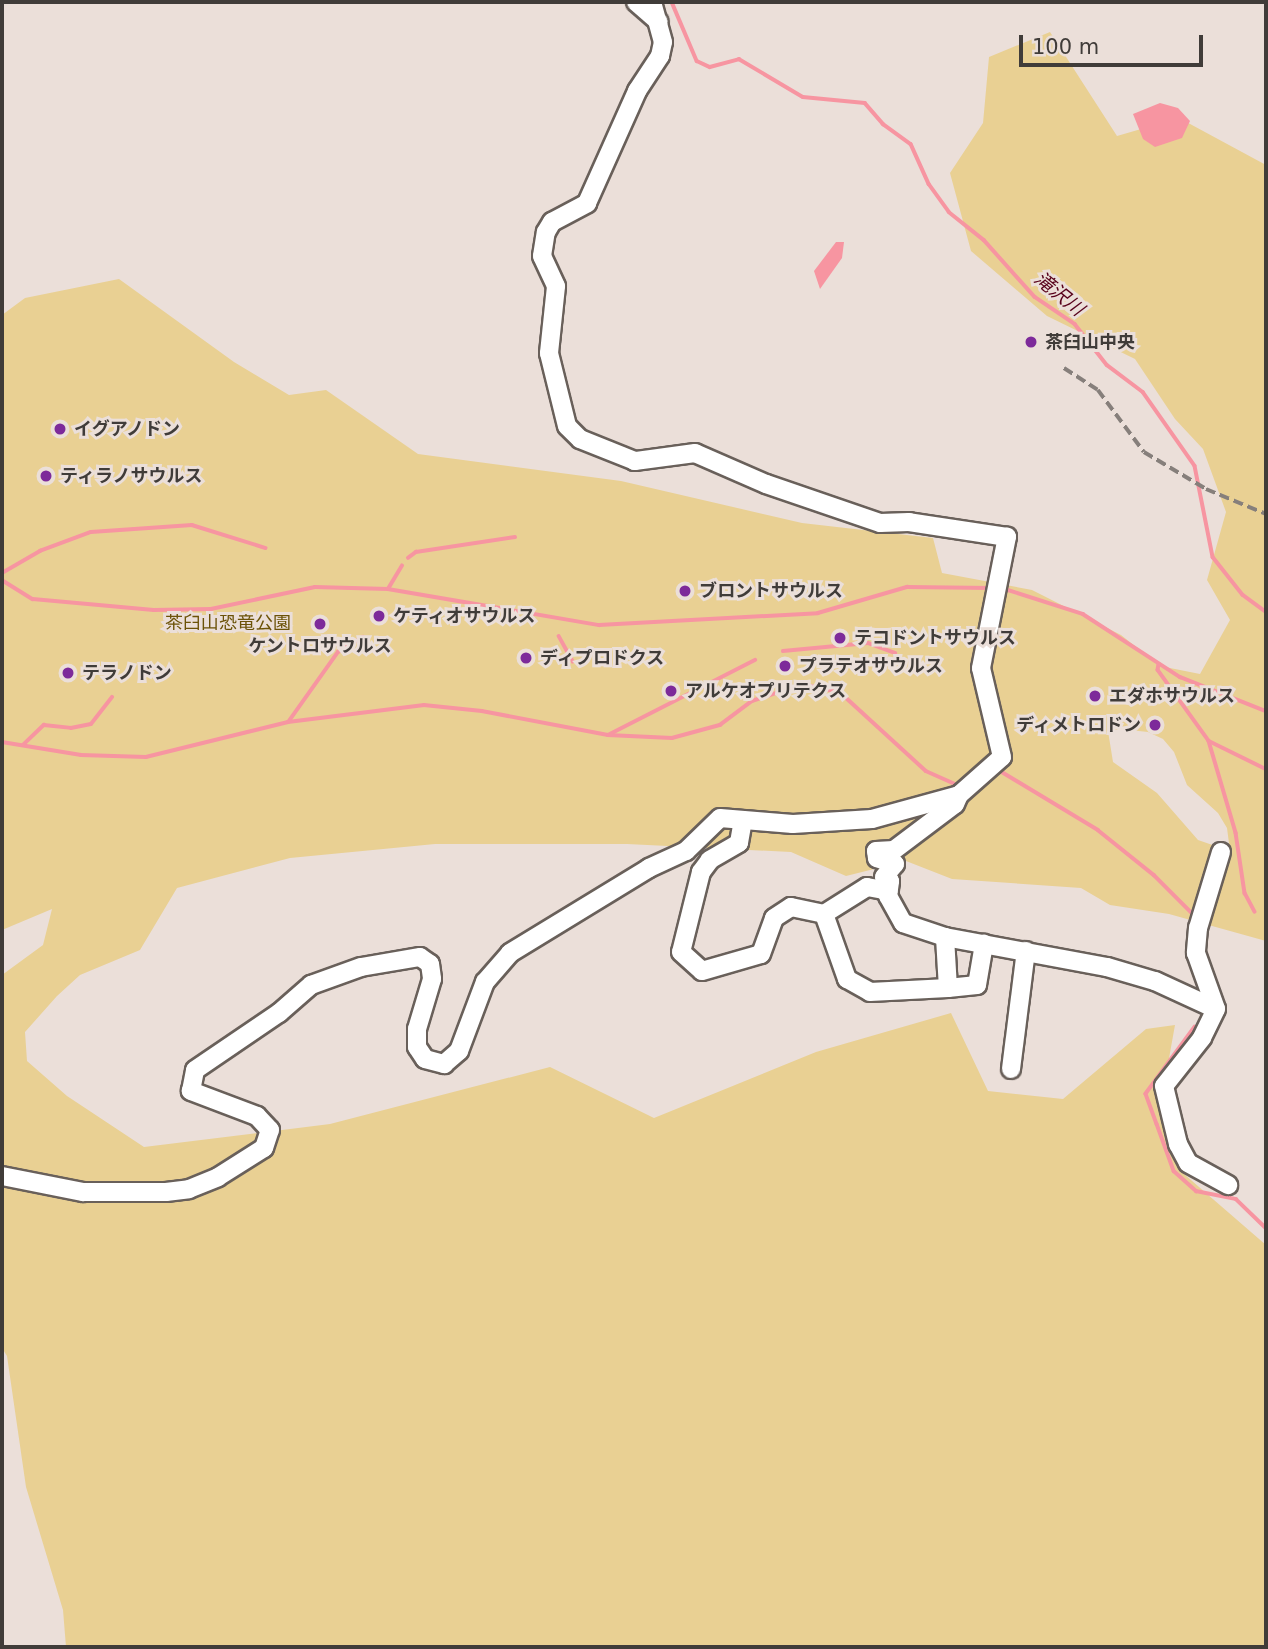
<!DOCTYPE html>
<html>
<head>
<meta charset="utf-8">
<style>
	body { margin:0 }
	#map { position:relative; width:1268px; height:1649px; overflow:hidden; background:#ebdfd9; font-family:"DejaVu Sans","Noto Sans JP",sans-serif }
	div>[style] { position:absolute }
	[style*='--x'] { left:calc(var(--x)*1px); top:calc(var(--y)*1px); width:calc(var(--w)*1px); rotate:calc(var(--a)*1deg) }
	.green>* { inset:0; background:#e9d093 }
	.water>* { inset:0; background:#f795a1 }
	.stream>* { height:3.5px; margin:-1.75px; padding:0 1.75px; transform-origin:1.75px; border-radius:1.75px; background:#f795a1 }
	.roads { filter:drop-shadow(2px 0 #69605a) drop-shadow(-2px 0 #69605a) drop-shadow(0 2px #69605a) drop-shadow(0 -2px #69605a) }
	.minor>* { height:18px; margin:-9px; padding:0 9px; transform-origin:9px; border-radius:9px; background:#fff }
	.rail>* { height:3.5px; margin-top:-1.75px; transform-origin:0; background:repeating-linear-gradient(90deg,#867f7b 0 10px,transparent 0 15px) }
	.dots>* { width:19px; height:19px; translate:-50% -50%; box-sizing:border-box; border:4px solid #ebdfd9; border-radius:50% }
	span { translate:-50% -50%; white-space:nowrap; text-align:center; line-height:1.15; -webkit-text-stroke:6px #ebdfd9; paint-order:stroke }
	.poi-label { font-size:18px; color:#403c39; font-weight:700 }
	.left { translate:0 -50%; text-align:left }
	.right { translate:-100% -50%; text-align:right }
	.park-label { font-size:18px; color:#6b5207 }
	.water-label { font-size:19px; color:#57001a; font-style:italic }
	.frame { position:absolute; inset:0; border:4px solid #403c39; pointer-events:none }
	.scale { position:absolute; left:1019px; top:35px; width:184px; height:32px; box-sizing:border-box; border:4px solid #403c39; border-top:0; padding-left:9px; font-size:21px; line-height:24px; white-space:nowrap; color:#403c39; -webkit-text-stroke:5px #ebdfd9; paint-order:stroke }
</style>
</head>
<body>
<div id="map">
	<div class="green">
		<div style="clip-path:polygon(evenodd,1050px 32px,1117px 136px,1179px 118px,1266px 165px,1266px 941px,1169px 914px,1110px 905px,1081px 888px,952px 879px,906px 861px,846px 876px,791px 852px,627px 844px,435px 844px,290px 858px,177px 888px,140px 950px,80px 975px,57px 996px,25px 1032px,27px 1061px,67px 1096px,144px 1147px,330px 1124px,550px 1067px,654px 1118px,816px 1052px,951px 1013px,988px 1091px,1063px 1099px,1146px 1029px,1175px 1025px,1159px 1114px,1184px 1174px,1266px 1245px,1266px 1647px,66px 1647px,63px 1610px,26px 1487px,7px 1356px,2px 1348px,2px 975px,43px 945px,52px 909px,2px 930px,2px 315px,25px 298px,119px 279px,234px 362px,289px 395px,326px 390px,418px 454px,621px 481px,802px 523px,933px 538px,942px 573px,1032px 590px,1121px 635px,1160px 666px,1200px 674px,1230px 620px,1207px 580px,1226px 512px,1203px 449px,1175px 419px,1135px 359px,1047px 316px,971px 251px,950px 173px,983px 123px,989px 57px,1050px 32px,1120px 729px,1148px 732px,1163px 739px,1174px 752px,1187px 785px,1218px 813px,1227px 828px,1230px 851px,1198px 840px,1157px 793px,1113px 762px,1108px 731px,1120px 729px)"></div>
	</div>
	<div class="water">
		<div style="clip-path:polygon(1160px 103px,1178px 108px,1190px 121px,1182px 138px,1155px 147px,1143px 139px,1133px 114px)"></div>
		<div style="clip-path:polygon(836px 242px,844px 242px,842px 258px,820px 289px,814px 271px)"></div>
	</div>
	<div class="stream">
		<div style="--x:672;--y:2;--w:64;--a:67"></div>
		<div style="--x:697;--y:61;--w:14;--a:25"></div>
		<div style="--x:710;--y:67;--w:30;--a:-15"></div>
		<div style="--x:739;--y:59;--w:74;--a:30.7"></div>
		<div style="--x:803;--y:97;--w:62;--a:5.5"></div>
		<div style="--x:865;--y:103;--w:28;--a:49"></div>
		<div style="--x:883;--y:124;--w:34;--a:36"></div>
		<div style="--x:911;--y:144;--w:44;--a:65.8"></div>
		<div style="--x:929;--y:184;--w:34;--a:54"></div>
		<div style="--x:949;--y:212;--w:45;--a:38.7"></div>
		<div style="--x:984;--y:240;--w:76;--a:48.2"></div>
		<div style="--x:1035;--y:297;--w:48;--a:34"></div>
		<div style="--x:1075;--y:324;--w:52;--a:52"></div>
		<div style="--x:1107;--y:365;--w:45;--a:36.9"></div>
		<div style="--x:1143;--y:392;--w:90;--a:54.9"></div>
		<div style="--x:1195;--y:466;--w:93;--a:78.8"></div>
		<div style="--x:1213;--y:557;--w:48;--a:51.7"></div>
		<div style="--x:1243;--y:595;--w:29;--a:36"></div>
		<div style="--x:408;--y:558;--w:10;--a:-37"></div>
		<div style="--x:416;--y:552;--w:100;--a:-8.6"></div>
		<div style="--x:2;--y:573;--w:44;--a:-30.1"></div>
		<div style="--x:40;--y:551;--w:54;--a:-20.4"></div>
		<div style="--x:91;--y:532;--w:101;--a:-4"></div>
		<div style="--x:192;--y:525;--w:77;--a:17.3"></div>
		<div style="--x:2;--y:580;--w:36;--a:32"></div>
		<div style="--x:33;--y:599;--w:121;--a:5.2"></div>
		<div style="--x:154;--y:610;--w:57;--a:-1"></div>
		<div style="--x:211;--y:609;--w:106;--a:-11.9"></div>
		<div style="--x:315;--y:587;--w:73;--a:1.6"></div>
		<div style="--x:388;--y:589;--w:214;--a:9.7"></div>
		<div style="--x:599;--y:625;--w:219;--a:-3.1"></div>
		<div style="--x:818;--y:613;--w:93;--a:-16.3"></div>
		<div style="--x:907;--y:587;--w:84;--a:0.7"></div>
		<div style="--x:388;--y:589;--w:27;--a:-59"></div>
		<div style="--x:1005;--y:589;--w:82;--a:17.8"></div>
		<div style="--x:1083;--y:614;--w:116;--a:33"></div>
		<div style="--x:1180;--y:677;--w:92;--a:21.6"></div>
		<div style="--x:559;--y:636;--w:29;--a:61"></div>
		<div style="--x:783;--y:651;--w:85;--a:-5.4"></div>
		<div style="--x:868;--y:643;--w:29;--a:20"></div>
		<div style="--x:1159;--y:664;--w:6;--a:99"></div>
		<div style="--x:1158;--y:670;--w:87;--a:54.3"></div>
		<div style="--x:1209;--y:741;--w:96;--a:73.6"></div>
		<div style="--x:1236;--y:833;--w:61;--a:81.5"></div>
		<div style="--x:1245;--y:893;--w:21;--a:62"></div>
		<div style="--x:289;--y:721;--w:85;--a:-54.6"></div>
		<div style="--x:338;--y:652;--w:29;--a:-31"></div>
		<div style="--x:608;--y:735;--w:165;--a:-27"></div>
		<div style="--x:1209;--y:741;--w:64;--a:26.2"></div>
		<div style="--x:2;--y:742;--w:80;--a:9.3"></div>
		<div style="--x:81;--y:755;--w:65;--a:1.8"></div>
		<div style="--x:146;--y:757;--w:146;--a:-13.8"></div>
		<div style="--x:288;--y:722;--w:137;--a:-7.1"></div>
		<div style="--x:424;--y:705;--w:58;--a:5.9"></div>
		<div style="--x:482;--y:711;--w:128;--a:10.8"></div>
		<div style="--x:608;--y:735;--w:64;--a:2.7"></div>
		<div style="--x:672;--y:738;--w:50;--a:-15.2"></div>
		<div style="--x:720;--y:725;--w:40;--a:-37"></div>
		<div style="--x:752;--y:701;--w:54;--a:-18.4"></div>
		<div style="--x:803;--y:684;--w:39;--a:13"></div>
		<div style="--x:841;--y:693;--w:115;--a:42.5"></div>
		<div style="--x:926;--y:771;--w:34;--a:24"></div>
		<div style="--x:23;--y:745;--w:29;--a:-44"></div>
		<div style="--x:44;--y:725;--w:27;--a:6"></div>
		<div style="--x:71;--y:728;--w:20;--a:-11"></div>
		<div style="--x:91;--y:724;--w:34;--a:-52"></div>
		<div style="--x:1002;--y:772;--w:112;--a:31.1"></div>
		<div style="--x:1098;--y:830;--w:72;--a:38.8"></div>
		<div style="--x:1154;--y:875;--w:57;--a:45"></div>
		<div style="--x:1195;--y:1027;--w:83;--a:126.2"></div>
		<div style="--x:1146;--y:1094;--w:32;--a:70"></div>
		<div style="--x:1157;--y:1124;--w:50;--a:70.1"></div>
		<div style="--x:1174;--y:1171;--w:30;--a:42"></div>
		<div style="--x:1196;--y:1191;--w:41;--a:11.3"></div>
		<div style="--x:1236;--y:1199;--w:42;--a:44"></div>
	</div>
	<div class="roads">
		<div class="minor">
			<div style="--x:636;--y:2;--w:30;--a:41"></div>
			<div style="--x:743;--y:820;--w:23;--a:100"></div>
			<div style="--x:739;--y:843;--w:34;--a:150"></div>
			<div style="--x:710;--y:860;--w:15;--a:127"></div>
			<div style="--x:701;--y:872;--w:82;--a:104"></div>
			<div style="--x:681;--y:952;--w:28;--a:42"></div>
			<div style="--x:702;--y:971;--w:61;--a:-16.1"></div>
			<div style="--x:761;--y:954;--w:38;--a:-70"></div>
			<div style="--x:774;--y:918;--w:20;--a:-33"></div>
			<div style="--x:791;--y:907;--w:34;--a:12"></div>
			<div style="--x:824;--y:914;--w:69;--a:70.5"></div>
			<div style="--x:847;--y:979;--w:26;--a:29"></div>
			<div style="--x:870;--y:992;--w:78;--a:-2.9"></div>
			<div style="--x:948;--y:988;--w:51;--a:-93.4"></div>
			<div style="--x:945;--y:937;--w:165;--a:10.5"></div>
			<div style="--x:1107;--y:967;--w:50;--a:16.3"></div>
			<div style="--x:1155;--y:981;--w:67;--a:24.7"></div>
			<div style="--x:1221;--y:852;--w:79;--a:106.8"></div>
			<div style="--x:1198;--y:928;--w:25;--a:95"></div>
			<div style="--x:1196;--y:953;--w:59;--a:70.3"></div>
			<div style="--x:1216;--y:1009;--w:32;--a:116"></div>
			<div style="--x:1202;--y:1038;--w:61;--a:128.4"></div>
			<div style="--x:1164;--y:1086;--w:60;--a:76.4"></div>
			<div style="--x:1178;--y:1144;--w:21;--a:62"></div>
			<div style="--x:1188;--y:1163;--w:46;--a:28.8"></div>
			<div style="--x:824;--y:914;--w:51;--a:-32.1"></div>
			<div style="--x:867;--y:887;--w:22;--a:10"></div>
			<div style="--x:945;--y:937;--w:44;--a:-161.6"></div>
			<div style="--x:903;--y:923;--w:31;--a:-119"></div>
			<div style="--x:888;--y:896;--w:15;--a:-82"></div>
			<div style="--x:890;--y:881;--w:7;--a:-146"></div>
			<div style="--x:884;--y:877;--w:17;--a:-50"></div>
			<div style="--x:895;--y:864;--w:19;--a:-162"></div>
			<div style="--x:877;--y:858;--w:7;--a:-98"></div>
			<div style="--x:876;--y:851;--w:18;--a:-3"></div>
			<div style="--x:894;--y:850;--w:76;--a:-37"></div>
			<div style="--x:955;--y:804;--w:10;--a:-66"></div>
			<div style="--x:948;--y:988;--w:29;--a:-6"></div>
			<div style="--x:977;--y:985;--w:42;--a:-80.3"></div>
			<div style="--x:1011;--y:1069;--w:119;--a:-82.8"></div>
			<div style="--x:2;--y:1176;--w:83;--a:11.2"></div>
			<div style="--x:83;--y:1192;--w:83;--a:0"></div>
			<div style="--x:166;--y:1192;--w:23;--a:-7"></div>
			<div style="--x:189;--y:1189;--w:31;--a:-22"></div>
			<div style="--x:218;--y:1177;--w:54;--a:-32.2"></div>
			<div style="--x:264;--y:1148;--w:19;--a:-72"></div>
			<div style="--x:270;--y:1130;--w:19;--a:-133"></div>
			<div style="--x:257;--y:1116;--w:71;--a:-159.3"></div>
			<div style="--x:191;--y:1091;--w:21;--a:-79"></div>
			<div style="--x:195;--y:1070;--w:102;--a:-34.2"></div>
			<div style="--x:279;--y:1013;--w:43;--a:-41.2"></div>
			<div style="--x:311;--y:985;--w:53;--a:-19.8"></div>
			<div style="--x:361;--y:967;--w:60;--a:-9.6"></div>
			<div style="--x:420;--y:957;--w:12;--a:35"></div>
			<div style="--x:430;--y:964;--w:15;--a:82"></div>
			<div style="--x:432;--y:979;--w:52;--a:106.7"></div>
			<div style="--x:417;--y:1029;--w:18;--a:90"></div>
			<div style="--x:417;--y:1047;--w:14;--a:56"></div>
			<div style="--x:425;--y:1059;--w:20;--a:15"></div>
			<div style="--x:444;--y:1064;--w:20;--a:-41"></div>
			<div style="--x:459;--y:1051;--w:74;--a:-69.4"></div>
			<div style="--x:485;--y:982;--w:38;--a:-49"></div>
			<div style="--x:510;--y:953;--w:163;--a:-31.4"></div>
			<div style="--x:649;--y:868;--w:41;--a:-24.7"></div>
			<div style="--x:686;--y:851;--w:47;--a:-44.1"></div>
			<div style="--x:720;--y:818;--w:73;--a:4.7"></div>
			<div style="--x:793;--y:824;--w:79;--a:-3.6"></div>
			<div style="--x:872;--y:819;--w:90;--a:-15.4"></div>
			<div style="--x:959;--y:795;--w:57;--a:-41.5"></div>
			<div style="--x:1002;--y:757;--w:91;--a:-103.3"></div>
			<div style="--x:981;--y:668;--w:134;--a:-78.8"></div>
			<div style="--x:1007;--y:537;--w:99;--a:-171.3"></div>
			<div style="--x:909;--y:522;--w:29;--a:178"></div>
			<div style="--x:880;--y:523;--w:120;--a:-161.1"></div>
			<div style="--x:766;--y:484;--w:77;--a:-156.4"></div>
			<div style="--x:695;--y:453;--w:61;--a:172.4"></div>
			<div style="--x:635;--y:461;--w:59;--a:-158.2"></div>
			<div style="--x:580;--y:439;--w:18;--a:-135"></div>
			<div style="--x:567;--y:426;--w:75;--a:-103.9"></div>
			<div style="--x:549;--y:353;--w:67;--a:-84"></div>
			<div style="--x:556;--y:286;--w:33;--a:-115"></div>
			<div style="--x:542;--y:256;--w:24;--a:-81"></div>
			<div style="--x:546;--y:232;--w:12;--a:-59"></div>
			<div style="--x:552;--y:222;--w:40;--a:-28"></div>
			<div style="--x:587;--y:203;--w:123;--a:-65.9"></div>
			<div style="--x:637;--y:91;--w:42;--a:-56.7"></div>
			<div style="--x:660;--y:56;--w:14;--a:-78"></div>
			<div style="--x:663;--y:42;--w:41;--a:-105.4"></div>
		</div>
	</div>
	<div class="rail">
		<div style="--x:1064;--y:368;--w:40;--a:32.9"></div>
		<div style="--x:1098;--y:390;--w:77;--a:53.4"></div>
		<div style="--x:1144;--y:452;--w:72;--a:30.8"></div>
		<div style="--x:1206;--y:489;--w:65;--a:22.6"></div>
	</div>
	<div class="dots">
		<div style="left:1031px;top:342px;background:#7d2a9a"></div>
		<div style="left:60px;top:429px;background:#7d2a9a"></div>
		<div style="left:46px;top:476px;background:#7d2a9a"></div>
		<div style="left:685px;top:591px;background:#7d2a9a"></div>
		<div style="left:379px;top:616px;background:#7d2a9a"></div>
		<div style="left:320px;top:624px;background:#7d2a9a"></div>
		<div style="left:840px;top:638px;background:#7d2a9a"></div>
		<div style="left:526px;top:658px;background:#7d2a9a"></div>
		<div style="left:785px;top:666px;background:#7d2a9a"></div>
		<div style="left:68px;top:673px;background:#7d2a9a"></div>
		<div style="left:671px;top:691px;background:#7d2a9a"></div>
		<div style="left:1095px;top:696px;background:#7d2a9a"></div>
		<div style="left:1155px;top:725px;background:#7d2a9a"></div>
	</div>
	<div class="poi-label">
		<span class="left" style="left:1045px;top:342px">茶臼山中央</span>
		<span class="left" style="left:74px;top:429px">イグアノドン</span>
		<span class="left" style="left:60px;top:476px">ティラノサウルス</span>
		<span class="left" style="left:699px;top:591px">ブロントサウルス</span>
		<span class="left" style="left:393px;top:616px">ケティオサウルス</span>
		<span class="left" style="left:854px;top:638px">テコドントサウルス</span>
		<span style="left:320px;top:646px">ケントロサウルス</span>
		<span class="left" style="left:540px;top:658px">ディプロドクス</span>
		<span class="left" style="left:799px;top:666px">プラテオサウルス</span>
		<span class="left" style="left:82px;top:673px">テラノドン</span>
		<span class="left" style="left:685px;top:691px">アルケオプリテクス</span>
		<span class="left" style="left:1109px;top:696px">エダホサウルス</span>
		<span class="right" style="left:1141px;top:725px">ディメトロドン</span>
	</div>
	<div class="park-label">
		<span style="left:228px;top:623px">茶臼山恐竜公園</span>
	</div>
	<div class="water-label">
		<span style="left:1059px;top:294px;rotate:39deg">滝沢川</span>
	</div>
	<div class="frame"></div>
	<div class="scale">100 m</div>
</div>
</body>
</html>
